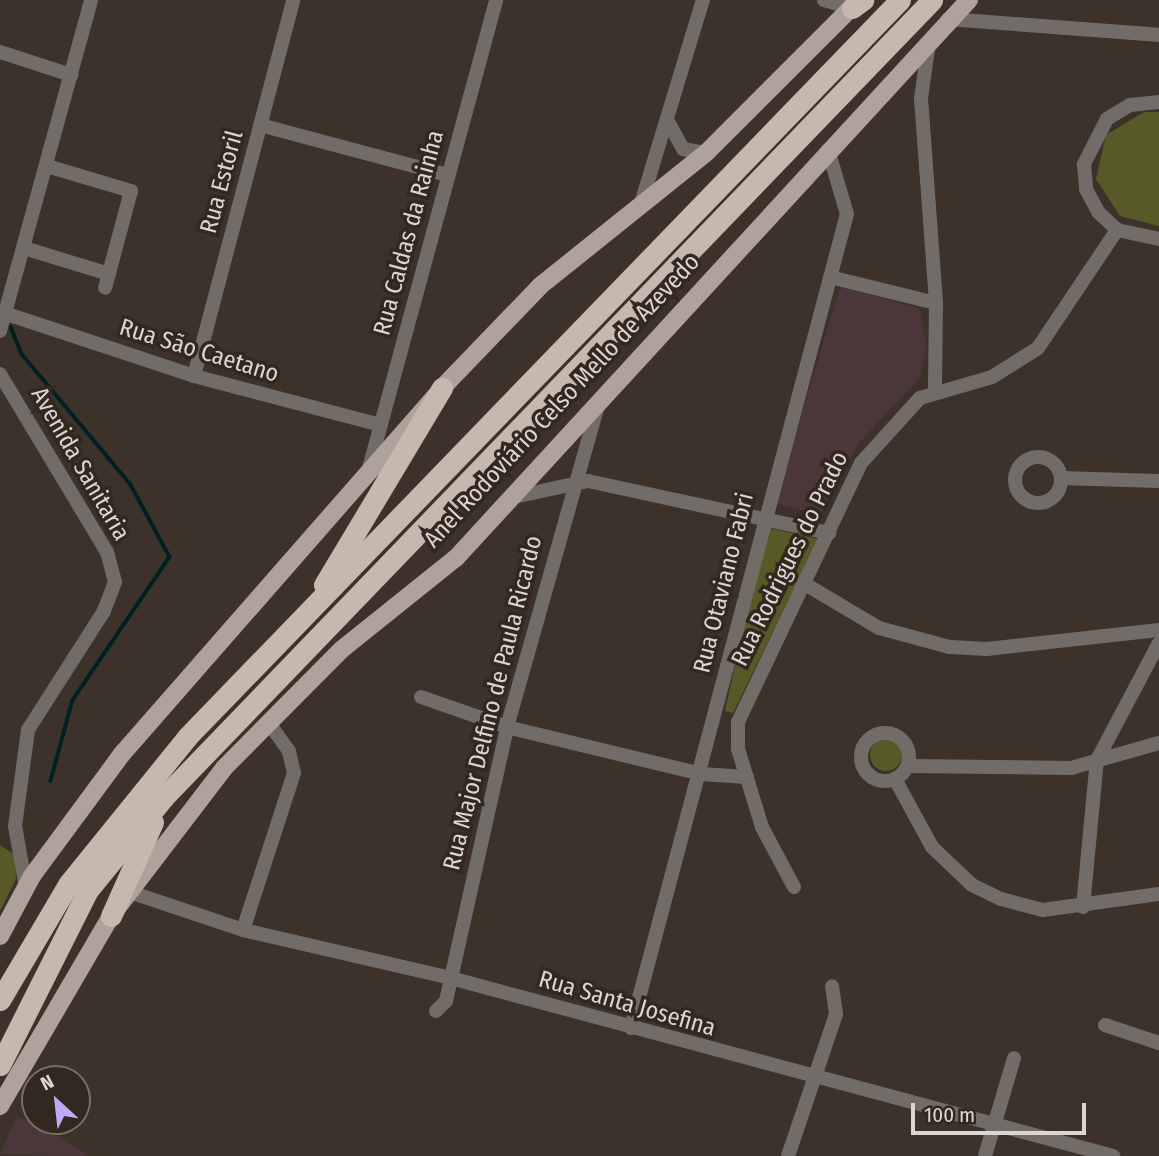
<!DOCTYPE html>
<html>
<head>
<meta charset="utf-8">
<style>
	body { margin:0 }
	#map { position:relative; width:1159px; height:1156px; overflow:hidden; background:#3d322a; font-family:"Fira Sans Condensed",sans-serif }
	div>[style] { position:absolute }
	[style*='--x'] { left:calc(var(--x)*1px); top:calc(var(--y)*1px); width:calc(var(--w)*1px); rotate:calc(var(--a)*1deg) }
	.industrial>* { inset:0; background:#4b363a }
	.green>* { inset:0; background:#575a27 }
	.round { border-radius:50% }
	.stream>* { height:3.5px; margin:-1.75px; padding:0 1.75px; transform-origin:1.75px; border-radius:1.75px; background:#002021 }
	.minor>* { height:14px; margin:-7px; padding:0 7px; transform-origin:7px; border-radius:7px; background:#726c69 }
	.minor>.ring { margin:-7px; padding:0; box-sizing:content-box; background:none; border:14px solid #726c69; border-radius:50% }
	.tertiary>* { height:14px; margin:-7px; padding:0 7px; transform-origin:7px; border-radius:7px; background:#726c69 }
	.primary>* { height:18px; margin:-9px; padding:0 9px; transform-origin:9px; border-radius:9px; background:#afa29b }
	.motorway>* { height:21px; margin:-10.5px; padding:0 10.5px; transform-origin:10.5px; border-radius:10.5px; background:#c6b7af }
	span { translate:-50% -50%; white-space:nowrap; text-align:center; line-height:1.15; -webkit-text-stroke:7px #332820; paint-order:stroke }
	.street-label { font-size:24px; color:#dcd6d0 }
	.north { position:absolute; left:21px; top:1065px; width:70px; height:70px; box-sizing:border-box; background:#332820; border:2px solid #776e66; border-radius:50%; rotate:333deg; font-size:19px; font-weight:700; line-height:28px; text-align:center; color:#dcd6d0 }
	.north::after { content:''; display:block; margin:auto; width:24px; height:32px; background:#c0a8f4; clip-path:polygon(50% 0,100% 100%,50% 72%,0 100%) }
	.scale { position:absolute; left:911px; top:1103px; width:175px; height:32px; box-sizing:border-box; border:4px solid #dcd6d0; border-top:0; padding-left:9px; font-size:21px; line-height:24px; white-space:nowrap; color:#dcd6d0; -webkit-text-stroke:5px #332820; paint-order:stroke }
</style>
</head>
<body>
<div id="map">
	<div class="industrial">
		<div style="clip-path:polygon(841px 285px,920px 309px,926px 349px,920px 377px,859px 443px,820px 515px,774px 503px)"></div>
		<div style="clip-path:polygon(16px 1116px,40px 1125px,89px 1156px,0 1155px)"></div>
	</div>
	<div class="green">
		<div style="clip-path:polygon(1144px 112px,1159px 112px,1159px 226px,1120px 216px,1096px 179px,1106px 135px)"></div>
		<div style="clip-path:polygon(765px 527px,818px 539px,733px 713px,725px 711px)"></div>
		<div class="round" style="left:870px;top:739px;width:32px;height:32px"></div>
		<div style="clip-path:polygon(0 845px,15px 855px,16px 879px,0 911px)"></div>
	</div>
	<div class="stream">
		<div style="--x:11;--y:327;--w:29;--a:68"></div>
		<div style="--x:22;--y:354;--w:170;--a:50.2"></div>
		<div style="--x:131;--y:485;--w:82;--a:61.6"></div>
		<div style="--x:170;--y:557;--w:173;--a:124.1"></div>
		<div style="--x:73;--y:700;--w:84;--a:105.2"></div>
	</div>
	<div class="minor">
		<div style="--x:824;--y:0;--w:29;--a:16"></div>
		<div style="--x:929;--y:42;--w:57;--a:98.1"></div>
		<div style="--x:921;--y:98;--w:206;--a:85.8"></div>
		<div style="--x:936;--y:303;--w:87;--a:90.7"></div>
		<div style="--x:0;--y:52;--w:75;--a:17.9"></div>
		<div style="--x:1159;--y:102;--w:29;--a:174"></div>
		<div style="--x:1130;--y:105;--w:27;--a:149"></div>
		<div style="--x:1107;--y:119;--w:51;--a:117.1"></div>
		<div style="--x:1084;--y:164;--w:25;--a:85"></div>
		<div style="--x:1086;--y:189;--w:26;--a:62"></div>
		<div style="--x:1098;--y:212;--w:26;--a:43"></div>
		<div style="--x:1117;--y:230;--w:43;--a:12.1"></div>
		<div style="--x:260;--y:125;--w:195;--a:14.9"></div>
		<div style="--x:47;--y:166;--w:88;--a:16.6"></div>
		<div style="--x:131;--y:191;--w:100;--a:105"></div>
		<div style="--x:24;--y:248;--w:89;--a:17"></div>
		<div style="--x:830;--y:277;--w:109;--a:13.8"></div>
		<div style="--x:7;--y:314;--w:197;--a:18.3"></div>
		<div style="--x:194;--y:376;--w:193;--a:14.7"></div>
		<div style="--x:0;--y:331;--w:343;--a:-74.6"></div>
		<div style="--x:0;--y:374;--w:208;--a:59"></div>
		<div style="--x:107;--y:552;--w:31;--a:75"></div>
		<div style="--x:115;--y:582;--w:31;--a:111"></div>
		<div style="--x:104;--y:611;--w:141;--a:122.6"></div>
		<div style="--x:28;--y:730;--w:97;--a:97.7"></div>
		<div style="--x:15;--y:826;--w:63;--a:79.9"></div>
		<div style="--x:194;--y:376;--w:389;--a:-75.2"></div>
		<div class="ring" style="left:1015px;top:457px;width:32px;height:32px"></div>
		<div style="--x:368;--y:472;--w:489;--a:-74.8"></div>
		<div style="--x:1061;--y:478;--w:98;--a:1.8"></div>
		<div style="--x:514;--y:497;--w:76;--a:-12.2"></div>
		<div style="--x:588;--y:481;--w:247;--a:12.2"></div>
		<div style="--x:805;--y:584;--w:86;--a:30.7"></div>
		<div style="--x:879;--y:628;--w:73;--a:15"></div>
		<div style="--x:950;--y:647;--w:37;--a:3"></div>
		<div style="--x:987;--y:649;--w:173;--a:-6.3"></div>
		<div style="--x:421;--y:697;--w:91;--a:19.2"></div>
		<div style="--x:507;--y:727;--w:200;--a:13.6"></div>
		<div style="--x:701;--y:774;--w:46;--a:3.7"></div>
		<div class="ring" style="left:861px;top:733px;width:34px;height:34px"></div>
		<div style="--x:908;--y:766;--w:163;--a:0.7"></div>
		<div style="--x:1071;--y:768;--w:91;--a:-15.9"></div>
		<div style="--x:895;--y:779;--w:77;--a:61.4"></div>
		<div style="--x:932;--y:847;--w:55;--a:43.5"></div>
		<div style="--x:972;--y:885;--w:32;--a:26"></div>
		<div style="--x:1001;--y:899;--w:43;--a:14.7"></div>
		<div style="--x:1043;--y:910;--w:117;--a:-7.9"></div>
		<div style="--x:794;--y:887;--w:68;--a:-118.1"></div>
		<div style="--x:762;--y:827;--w:82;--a:-107.1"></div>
		<div style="--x:738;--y:749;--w:27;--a:-90"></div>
		<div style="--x:738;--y:722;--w:287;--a:-64.6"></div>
		<div style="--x:861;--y:463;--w:88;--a:-47.8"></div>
		<div style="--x:920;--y:398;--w:75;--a:-16.3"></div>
		<div style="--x:992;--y:377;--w:54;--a:-32.2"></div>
		<div style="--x:1038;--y:348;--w:142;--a:-56.2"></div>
		<div style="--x:130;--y:892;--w:119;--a:18.6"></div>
		<div style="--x:243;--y:930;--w:209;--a:13"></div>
		<div style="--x:447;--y:977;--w:690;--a:15.04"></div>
		<div style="--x:1083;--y:907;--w:148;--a:-84.6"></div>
		<div style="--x:1097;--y:760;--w:132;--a:-62.1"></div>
		<div style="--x:243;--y:930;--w:165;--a:-72"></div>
		<div style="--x:294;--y:773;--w:23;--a:-103"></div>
		<div style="--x:289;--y:751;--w:36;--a:-126"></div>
		<div style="--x:436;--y:1011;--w:14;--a:-45"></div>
		<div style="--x:446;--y:1001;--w:281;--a:-77.4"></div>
		<div style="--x:507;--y:727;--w:335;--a:-74.2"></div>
		<div style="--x:1105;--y:1025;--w:57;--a:18.4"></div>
		<div style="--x:631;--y:1028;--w:842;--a:-75.14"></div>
		<div style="--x:847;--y:214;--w:67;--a:-106.5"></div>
		<div style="--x:788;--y:1156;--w:150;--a:-71.3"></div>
		<div style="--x:836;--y:1014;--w:28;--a:-98"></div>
		<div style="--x:985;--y:1156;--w:102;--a:-73.5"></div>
	</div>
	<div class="tertiary">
		<div style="--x:948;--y:19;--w:212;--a:4.3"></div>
		<div style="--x:667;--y:120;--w:33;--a:61"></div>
		<div style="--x:683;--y:149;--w:23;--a:10"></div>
		<div style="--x:640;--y:207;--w:216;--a:-73.1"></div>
	</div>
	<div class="primary">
		<div style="--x:0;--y:936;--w:68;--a:-61.9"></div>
		<div style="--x:32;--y:876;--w:152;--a:-53.6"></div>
		<div style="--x:122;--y:754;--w:486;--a:-48.8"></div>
		<div style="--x:442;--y:388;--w:141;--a:-46.1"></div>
		<div style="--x:540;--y:286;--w:213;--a:-38.7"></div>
		<div style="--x:706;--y:153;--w:216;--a:-45"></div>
		<div style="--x:0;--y:1106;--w:220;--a:-59.7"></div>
		<div style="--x:111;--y:916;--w:186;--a:-52.6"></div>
		<div style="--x:224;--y:768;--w:166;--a:-45.2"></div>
		<div style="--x:341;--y:650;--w:147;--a:-38.7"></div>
		<div style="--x:456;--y:558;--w:758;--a:-47.41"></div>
	</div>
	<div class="motorway">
		<div style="--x:852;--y:8;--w:14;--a:-36"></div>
		<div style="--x:324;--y:585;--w:230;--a:-59.1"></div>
		<div style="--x:111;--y:916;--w:103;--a:-65.9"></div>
		<div style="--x:0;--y:1000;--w:136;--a:-59.5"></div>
		<div style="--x:69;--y:883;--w:189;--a:-51"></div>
		<div style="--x:188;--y:736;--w:1024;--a:-45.95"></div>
		<div style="--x:0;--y:1065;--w:196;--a:-63.3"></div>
		<div style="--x:88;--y:890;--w:120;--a:-50.7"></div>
		<div style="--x:164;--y:797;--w:1107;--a:-46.06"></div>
	</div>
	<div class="street-label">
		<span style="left:222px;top:182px;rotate:-75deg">Rua Estoril</span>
		<span style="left:409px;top:233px;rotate:-75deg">Rua Caldas da Rainha</span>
		<span style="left:199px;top:351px;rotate:17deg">Rua São Caetano</span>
		<span style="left:562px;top:401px;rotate:-47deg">Anel Rodoviário Celso Mello de Azevedo</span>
		<span style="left:80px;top:464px;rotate:60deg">Avenida Sanitaria</span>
		<span style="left:790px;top:559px;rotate:-64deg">Rua Rodrigues do Prado</span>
		<span style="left:724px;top:583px;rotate:-76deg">Rua Otaviano Fabri</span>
		<span style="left:493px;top:703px;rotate:-76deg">Rua Major Delfino de Paula Ricardo</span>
		<span style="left:627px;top:1004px;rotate:16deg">Rua Santa Josefina</span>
	</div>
	<div class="north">N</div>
	<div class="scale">100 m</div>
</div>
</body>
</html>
